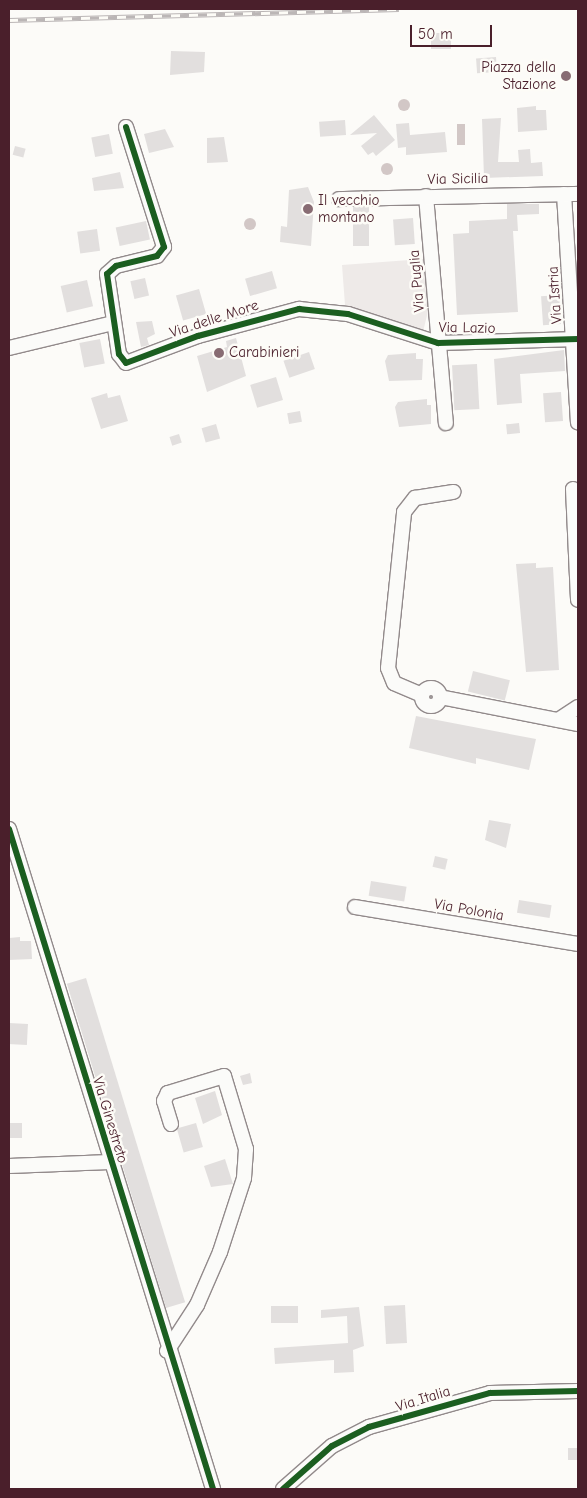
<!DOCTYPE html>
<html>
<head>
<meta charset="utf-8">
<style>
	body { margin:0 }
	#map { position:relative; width:587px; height:1498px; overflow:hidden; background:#fcfbf8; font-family:"Comic Neue",sans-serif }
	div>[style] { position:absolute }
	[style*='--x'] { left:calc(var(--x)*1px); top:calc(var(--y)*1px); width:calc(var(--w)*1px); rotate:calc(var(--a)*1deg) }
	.green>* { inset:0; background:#eeeae8 }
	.water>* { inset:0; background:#d2c7c6; transform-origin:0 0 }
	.round { border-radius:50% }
	.building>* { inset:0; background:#e2dfde; transform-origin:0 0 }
	.roads { filter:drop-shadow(1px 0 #928a8b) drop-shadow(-1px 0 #928a8b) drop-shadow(0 1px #928a8b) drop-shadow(0 -1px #928a8b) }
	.minor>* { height:14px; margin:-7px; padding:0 7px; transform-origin:7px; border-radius:7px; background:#fbfbf9 }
	.minor>.ring { margin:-7px; padding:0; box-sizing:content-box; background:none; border:14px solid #fbfbf9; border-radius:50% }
	.rail>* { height:5px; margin-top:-2.5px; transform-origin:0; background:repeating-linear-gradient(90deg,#fdfcf7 0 9px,#bbb6b6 0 18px); box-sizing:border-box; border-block:1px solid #bbb6b6 }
	.cycleway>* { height:6px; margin:-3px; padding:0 3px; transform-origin:3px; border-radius:3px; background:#1b5e20 }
	.dots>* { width:14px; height:14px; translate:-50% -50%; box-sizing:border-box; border:2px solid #fdfcf7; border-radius:50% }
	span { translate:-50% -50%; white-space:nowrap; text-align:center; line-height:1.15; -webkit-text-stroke:5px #fdfcf7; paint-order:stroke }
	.poi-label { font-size:15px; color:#4a1f2b }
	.right { translate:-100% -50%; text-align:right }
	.left { translate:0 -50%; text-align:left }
	.street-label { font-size:15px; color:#4a1f2b }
	.frame { position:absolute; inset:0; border:10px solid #4a1f2b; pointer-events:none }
	.scale { position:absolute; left:410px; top:25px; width:82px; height:22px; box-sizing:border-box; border:2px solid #4a1f2b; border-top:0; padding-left:6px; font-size:15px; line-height:18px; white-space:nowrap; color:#4a1f2b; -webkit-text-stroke:4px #fdfcf7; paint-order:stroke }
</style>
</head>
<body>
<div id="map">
	<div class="green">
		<div style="clip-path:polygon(423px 259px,429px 307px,423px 332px,345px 305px,342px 265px)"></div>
	</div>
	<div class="water">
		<div class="round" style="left:398px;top:99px;width:12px;height:12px"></div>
		<div style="left:457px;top:124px;width:8px;height:21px"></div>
		<div class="round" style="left:381px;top:163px;width:12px;height:12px"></div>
		<div class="round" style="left:244px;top:218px;width:12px;height:12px"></div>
	</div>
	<div class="building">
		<div style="left:431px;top:33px;width:20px;height:16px"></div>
		<div style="clip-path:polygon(171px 51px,205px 52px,204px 72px,170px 75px)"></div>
		<div style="left:496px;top:57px;width:15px;height:20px;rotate:86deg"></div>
		<div style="clip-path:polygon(536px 106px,536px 110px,546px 110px,547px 130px,518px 132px,517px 108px)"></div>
		<div style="clip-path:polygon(374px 115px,395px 140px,376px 156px,373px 152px,368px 155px,361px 146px,377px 133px,350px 135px)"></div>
		<div style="clip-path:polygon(501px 118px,498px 162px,519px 162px,518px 150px,530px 149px,531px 163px,542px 162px,543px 176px,484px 178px,482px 119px)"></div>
		<div style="left:345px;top:120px;width:15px;height:26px;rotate:86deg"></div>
		<div style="clip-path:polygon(409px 123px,410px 135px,445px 132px,447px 152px,406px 155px,406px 147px,398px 148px,396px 124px)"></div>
		<div style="clip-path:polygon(165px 129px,174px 147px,149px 153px,144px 134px)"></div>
		<div style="left:109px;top:134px;width:20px;height:18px;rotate:79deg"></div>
		<div style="clip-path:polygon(224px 137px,228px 162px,207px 163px,207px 138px)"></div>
		<div style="left:15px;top:146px;width:11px;height:9px;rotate:15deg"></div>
		<div style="clip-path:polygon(120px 172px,124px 188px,94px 191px,92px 178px)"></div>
		<div style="clip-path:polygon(308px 187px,314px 202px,311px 246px,280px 242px,281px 226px,287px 227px,289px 190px)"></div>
		<div style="clip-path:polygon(507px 204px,539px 204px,539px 214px,517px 215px,518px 231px,513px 231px,518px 312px,457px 315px,453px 234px,469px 233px,469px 221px,507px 219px)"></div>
		<div style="left:353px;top:207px;width:16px;height:39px"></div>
		<div style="left:413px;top:218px;width:26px;height:20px;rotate:86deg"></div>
		<div style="left:146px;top:221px;width:19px;height:31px;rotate:78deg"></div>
		<div style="left:97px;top:229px;width:22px;height:20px;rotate:82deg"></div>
		<div style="left:272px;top:271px;width:18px;height:28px;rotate:74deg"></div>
		<div style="left:145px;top:278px;width:18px;height:15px;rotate:77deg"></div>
		<div style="left:87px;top:280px;width:27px;height:27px;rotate:77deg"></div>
		<div style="left:199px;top:289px;width:26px;height:24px;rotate:74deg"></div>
		<div style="left:559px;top:295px;width:29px;height:18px;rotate:86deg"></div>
		<div style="clip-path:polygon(152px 321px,155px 334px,147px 338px,149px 345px,141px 347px,136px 322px)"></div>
		<div style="clip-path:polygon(236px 338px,246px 376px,207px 392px,197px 356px,227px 347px,226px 341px)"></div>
		<div style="left:100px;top:339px;width:25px;height:21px;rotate:79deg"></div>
		<div style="clip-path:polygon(564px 350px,565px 371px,520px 374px,522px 403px,497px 405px,494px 359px)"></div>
		<div style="left:309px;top:352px;width:18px;height:27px;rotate:71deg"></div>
		<div style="clip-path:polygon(416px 353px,416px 359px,423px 359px,422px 380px,389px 381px,385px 361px,388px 355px)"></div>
		<div style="left:477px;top:364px;width:45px;height:25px;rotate:87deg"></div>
		<div style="left:276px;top:377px;width:24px;height:27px;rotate:73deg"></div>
		<div style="left:561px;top:392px;width:29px;height:18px;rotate:86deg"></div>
		<div style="clip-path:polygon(107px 393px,108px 398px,120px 395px,128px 421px,101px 429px,91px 398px)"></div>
		<div style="clip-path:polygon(427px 399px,427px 405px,431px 405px,431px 424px,399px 427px,395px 407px,398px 402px)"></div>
		<div style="left:300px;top:411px;width:11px;height:13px;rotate:80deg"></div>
		<div style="left:519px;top:423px;width:10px;height:13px;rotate:84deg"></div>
		<div style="left:216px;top:424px;width:15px;height:15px;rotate:74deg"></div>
		<div style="left:179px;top:434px;width:9px;height:10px;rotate:72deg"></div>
		<div style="clip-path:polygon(536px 563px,536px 568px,553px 567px,559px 670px,526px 672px,516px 564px)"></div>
		<div style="left:473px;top:671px;width:38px;height:21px;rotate:14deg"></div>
		<div style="clip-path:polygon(416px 716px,536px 739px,529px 770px,476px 758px,476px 764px,409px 748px)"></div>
		<div style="clip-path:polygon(489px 820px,511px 824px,506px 848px,485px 840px)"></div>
		<div style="left:435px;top:856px;width:13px;height:11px;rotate:13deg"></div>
		<div style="left:371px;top:881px;width:36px;height:15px;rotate:9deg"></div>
		<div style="left:519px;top:900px;width:33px;height:13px;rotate:9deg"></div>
		<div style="clip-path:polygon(20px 937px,20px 941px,31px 941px,32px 959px,9px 960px,9px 938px)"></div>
		<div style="left:86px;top:978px;width:339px;height:20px;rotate:73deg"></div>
		<div style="left:9px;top:1023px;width:19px;height:21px;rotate:3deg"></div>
		<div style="clip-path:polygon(250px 1073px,252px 1083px,243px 1085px,240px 1076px)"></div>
		<div style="clip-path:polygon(215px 1091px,222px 1115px,203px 1124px,195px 1098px)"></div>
		<div style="left:9px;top:1123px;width:13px;height:15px"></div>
		<div style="left:196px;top:1123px;width:25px;height:20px;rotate:74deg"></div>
		<div style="clip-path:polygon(225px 1159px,233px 1184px,211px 1187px,204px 1166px)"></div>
		<div style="left:405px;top:1305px;width:38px;height:21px;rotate:87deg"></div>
		<div style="left:298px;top:1306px;width:17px;height:27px;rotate:90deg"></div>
		<div style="clip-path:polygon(359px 1307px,364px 1346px,353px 1350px,354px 1372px,334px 1373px,334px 1360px,275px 1364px,274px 1348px,348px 1343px,347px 1316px,321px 1318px,321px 1310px)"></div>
		<div style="left:578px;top:1448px;width:12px;height:10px;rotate:90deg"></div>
	</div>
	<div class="roads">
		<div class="minor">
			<div style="--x:126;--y:127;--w:126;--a:72.4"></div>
			<div style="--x:164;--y:247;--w:11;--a:128"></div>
			<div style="--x:157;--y:256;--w:42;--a:166.3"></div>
			<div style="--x:116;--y:266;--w:12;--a:138"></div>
			<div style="--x:107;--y:274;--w:81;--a:81.5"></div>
			<div style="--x:119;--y:354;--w:11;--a:52"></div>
			<div style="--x:126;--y:363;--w:77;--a:-20.6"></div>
			<div style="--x:198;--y:336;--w:105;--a:-15"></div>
			<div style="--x:299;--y:309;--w:49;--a:5.8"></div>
			<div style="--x:348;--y:314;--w:95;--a:17.9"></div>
			<div style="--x:438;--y:343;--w:140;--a:-1.6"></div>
			<div style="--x:564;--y:194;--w:229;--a:86.5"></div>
			<div style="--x:426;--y:196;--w:228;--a:85"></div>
			<div style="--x:339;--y:199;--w:239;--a:-1.2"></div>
			<div style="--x:9;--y:348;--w:107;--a:-13.5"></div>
			<div style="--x:573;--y:489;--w:111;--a:87.4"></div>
			<div class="ring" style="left:422px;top:688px;width:4px;height:4px"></div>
			<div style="--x:422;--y:695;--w:30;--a:-157"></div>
			<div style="--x:394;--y:683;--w:16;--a:-112"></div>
			<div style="--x:388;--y:668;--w:157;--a:-84.1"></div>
			<div style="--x:404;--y:512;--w:18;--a:-52"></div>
			<div style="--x:415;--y:498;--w:39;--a:-9"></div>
			<div style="--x:440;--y:697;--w:141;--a:11.1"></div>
			<div style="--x:558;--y:720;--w:24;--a:-33"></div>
			<div style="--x:9;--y:829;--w:691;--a:72.82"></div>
			<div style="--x:355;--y:907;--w:226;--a:9.4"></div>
			<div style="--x:9;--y:1166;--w:101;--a:-2.3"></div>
			<div style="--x:167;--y:1351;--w:55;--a:-56.9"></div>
			<div style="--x:197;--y:1305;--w:58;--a:-66.5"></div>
			<div style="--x:220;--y:1252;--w:78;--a:-72"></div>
			<div style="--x:244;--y:1178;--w:29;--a:-86"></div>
			<div style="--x:246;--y:1149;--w:76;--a:-106.8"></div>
			<div style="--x:224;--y:1076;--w:59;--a:163.1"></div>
			<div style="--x:168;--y:1093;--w:9;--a:117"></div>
			<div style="--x:164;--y:1101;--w:24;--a:73"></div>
			<div style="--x:283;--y:1489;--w:65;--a:-41.3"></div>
			<div style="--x:332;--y:1446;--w:42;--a:-27.2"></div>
			<div style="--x:369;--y:1427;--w:126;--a:-15.7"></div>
			<div style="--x:490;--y:1393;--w:88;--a:-1.3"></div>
		</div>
	</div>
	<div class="rail">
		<div style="--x:9;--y:20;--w:390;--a:-1.6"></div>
	</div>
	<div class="cycleway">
		<div style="--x:126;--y:127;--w:126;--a:72.4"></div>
		<div style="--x:164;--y:247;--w:11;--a:128"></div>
		<div style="--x:157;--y:256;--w:42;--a:166.3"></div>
		<div style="--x:116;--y:266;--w:12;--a:138"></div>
		<div style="--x:107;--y:274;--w:81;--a:81.5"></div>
		<div style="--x:119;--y:354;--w:11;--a:52"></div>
		<div style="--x:126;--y:363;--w:77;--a:-20.6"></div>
		<div style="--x:198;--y:336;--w:105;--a:-15"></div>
		<div style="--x:299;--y:309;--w:49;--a:5.8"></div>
		<div style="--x:348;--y:314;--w:95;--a:17.9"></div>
		<div style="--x:438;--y:343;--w:140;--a:-1.6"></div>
		<div style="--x:9;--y:829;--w:691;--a:72.82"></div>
		<div style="--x:283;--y:1489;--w:65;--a:-41.3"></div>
		<div style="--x:332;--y:1446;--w:42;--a:-27.2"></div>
		<div style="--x:369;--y:1427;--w:126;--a:-15.7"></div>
		<div style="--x:490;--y:1393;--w:88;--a:-1.3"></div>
	</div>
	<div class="dots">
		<div style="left:566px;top:76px;background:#886c73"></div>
		<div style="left:308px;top:209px;background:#886c73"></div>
		<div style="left:219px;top:353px;background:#886c73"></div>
	</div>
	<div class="poi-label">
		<span class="right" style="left:556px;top:76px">Piazza della<br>Stazione</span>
		<span class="left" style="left:318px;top:209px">Il vecchio<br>montano</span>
		<span class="left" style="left:229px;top:353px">Carabinieri</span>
	</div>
	<div class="street-label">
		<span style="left:458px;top:179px;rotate:-1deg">Via Sicilia</span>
		<span style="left:417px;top:281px;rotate:-95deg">Via Puglia</span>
		<span style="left:555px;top:295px;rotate:-94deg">Via Istria</span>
		<span style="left:214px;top:319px;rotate:-18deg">Via delle More</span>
		<span style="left:467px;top:328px;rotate:1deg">Via Lazio</span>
		<span style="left:469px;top:910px;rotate:10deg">Via Polonia</span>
		<span style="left:110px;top:1120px;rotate:73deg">Via Ginestreto</span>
		<span style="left:423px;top:1399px;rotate:-17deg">Via Italia</span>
	</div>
	<div class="frame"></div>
	<div class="scale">50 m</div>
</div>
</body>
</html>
